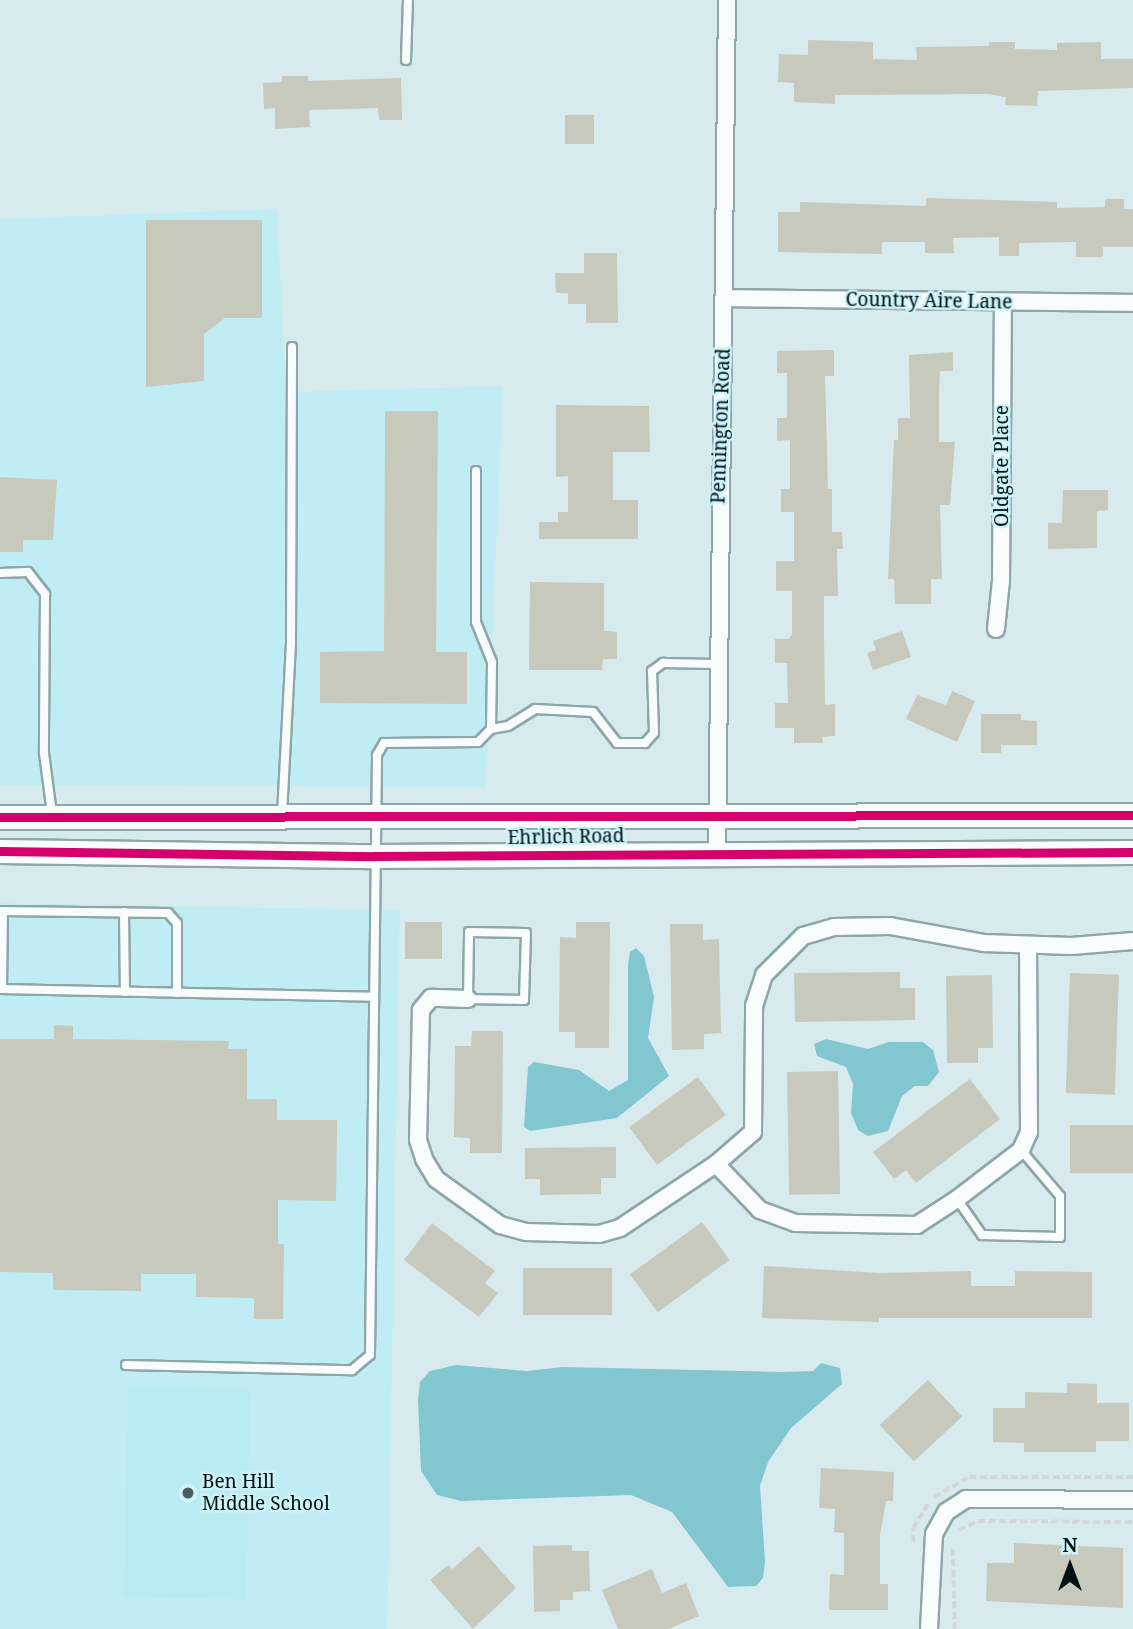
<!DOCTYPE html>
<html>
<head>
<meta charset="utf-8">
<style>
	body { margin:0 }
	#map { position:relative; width:1133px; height:1629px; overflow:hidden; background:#d7ebee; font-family:"Noto Serif",serif }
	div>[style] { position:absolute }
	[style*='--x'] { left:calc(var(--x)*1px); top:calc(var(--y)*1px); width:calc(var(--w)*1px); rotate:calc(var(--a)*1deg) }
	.built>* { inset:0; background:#c0edf4; transform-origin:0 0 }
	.green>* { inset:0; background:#b8ebf2; transform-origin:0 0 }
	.water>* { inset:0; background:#82c6cf }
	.building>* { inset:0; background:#c6c9bb; transform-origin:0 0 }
	.path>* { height:3.5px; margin-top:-1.75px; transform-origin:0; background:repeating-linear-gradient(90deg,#d2d8d9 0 7px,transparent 0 10.5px) }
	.roads { filter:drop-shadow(2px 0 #8da6a9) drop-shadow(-2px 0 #8da6a9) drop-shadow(0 2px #8da6a9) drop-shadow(0 -2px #8da6a9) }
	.lane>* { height:8px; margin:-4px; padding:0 4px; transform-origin:4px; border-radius:4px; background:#f9fcfc }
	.street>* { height:16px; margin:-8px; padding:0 8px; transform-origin:8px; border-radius:8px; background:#f9fcfc }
	.secondary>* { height:23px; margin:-11.5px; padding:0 11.5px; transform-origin:11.5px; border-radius:11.5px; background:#f9fcfc }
	.cycleway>* { height:9px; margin:-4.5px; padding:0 4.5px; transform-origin:4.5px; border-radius:4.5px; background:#d6006c }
	.dots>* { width:19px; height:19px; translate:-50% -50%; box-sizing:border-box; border:4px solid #cdf3f8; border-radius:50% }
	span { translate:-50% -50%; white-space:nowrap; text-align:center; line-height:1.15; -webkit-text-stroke:5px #cdf3f8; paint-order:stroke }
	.street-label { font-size:19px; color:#001114 }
	.poi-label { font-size:19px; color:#001114 }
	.left { translate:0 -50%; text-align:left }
	.north { position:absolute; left:1035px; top:1531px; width:70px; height:70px; -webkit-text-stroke:5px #cdf3f8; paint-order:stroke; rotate:0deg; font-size:19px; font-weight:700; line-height:28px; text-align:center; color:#001114 }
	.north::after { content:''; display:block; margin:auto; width:24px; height:32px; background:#001114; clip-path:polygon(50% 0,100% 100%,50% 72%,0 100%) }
</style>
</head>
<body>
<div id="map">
	<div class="built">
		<div style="clip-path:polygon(277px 209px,286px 392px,503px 386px,486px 787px,0 785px,0 219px)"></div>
		<div style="left:0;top:903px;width:400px;height:726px;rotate:1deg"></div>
	</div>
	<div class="green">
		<div style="left:128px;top:1387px;width:122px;height:210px;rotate:1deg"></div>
	</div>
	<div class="water">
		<div style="clip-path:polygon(636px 948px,644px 956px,654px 997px,648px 1038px,669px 1076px,617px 1118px,530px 1131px,524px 1127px,528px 1067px,534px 1062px,579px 1070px,609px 1091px,628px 1080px,628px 965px,630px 952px)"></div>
		<div style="clip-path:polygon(826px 1039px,868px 1049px,889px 1042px,923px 1042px,933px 1050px,939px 1072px,928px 1086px,915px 1086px,902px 1096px,888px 1131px,868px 1136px,858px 1130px,851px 1113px,853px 1084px,846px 1067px,817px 1056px,814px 1044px)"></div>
		<div style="clip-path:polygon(821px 1363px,840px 1368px,842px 1384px,791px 1428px,768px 1462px,760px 1486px,765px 1562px,763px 1578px,756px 1586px,728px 1587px,672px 1512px,631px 1495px,461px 1501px,437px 1495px,421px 1471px,418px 1400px,420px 1382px,430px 1371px,456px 1365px,527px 1371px,563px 1367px,783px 1372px,813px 1371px)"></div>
	</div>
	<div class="building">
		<div style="clip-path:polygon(808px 40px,873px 42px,873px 59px,917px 60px,916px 47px,989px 46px,989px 42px,1015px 42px,1015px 49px,1057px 50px,1057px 43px,1101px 42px,1101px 59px,1133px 59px,1133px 88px,1038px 91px,1037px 106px,1005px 105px,1006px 97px,988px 94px,835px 95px,835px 104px,794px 102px,794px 83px,778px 82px,779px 54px,808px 55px)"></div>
		<div style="clip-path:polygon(282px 76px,308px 76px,308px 81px,401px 78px,402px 120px,379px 120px,378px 108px,309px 110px,310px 127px,275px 129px,275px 108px,264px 109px,263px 83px,282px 82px)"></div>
		<div style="left:565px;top:115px;width:29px;height:29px"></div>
		<div style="clip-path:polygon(926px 198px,1057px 202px,1057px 208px,1105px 207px,1105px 199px,1124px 199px,1124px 209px,1133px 209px,1133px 247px,1103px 247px,1103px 257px,1076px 257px,1076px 242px,1019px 243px,1019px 256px,999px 256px,999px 237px,953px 238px,954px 253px,925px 253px,925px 242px,882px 242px,882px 254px,778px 252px,778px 212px,800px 212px,800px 202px,926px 206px)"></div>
		<div style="clip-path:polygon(146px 220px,262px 220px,262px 318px,225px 318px,204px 334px,204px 381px,146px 387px)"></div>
		<div style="clip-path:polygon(584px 253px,617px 253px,618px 323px,586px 323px,586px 304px,568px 304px,568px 293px,556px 293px,555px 273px,584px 273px)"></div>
		<div style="clip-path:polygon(834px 350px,834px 376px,825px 376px,828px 489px,832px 489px,832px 532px,842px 532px,843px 549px,837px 549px,838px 596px,824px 596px,824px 634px,825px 705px,835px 704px,835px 736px,822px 737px,823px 743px,794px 743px,794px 728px,775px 728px,775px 703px,788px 703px,787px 663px,775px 663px,775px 639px,789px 639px,792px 634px,792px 591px,776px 591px,776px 561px,794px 561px,794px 512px,781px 512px,781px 489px,790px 489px,790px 440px,777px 441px,777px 418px,787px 418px,787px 373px,777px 373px,777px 351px)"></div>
		<div style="clip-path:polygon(953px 352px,953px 371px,940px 371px,939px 392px,939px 442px,955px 442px,950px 505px,940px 505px,942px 579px,931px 579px,931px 604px,895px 604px,894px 579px,888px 579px,894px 440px,898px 440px,898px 418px,910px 418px,909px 355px)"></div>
		<div style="clip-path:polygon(556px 405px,649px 406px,650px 452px,613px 452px,613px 500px,638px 500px,638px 539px,539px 539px,539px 522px,558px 522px,558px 512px,568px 512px,568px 476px,556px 477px)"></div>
		<div style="clip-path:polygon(385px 411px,438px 411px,436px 652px,467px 652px,467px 704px,320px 703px,320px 652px,384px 651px)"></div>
		<div style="clip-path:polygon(0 477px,57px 480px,53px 540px,23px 540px,23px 552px,0 552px)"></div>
		<div style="clip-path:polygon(1063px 490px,1108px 490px,1108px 510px,1097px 511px,1097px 548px,1048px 549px,1048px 523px,1062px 523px)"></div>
		<div style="clip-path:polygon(530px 582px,604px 583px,604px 631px,617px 632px,617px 659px,603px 659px,602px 670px,529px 670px)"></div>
		<div style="clip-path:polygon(902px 631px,911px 657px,873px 670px,867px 653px,876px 650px,873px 641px)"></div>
		<div style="clip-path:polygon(952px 691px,975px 701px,957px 742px,906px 719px,917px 695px,946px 705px)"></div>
		<div style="clip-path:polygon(981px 714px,1021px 714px,1021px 720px,1037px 721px,1037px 745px,1001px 745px,1001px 753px,981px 753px)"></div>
		<div style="left:442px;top:922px;width:37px;height:37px;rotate:90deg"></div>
		<div style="clip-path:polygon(576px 922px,610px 922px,609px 1048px,575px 1048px,575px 1032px,559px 1032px,560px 937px,576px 938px)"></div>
		<div style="clip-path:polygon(670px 924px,703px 924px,703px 940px,719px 939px,721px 1033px,704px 1034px,704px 1049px,672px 1050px)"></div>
		<div style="clip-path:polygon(900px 972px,900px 988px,915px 988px,915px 1020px,795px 1022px,794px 973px)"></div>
		<div style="left:1070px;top:973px;width:49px;height:120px;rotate:2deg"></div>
		<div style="clip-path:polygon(992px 975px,993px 1048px,978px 1048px,978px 1063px,947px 1063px,946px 976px)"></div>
		<div style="clip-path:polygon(54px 1025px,73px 1026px,73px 1039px,229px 1041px,228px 1049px,247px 1049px,247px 1099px,277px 1099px,277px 1120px,337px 1120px,336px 1201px,278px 1200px,278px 1244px,284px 1244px,283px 1319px,254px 1319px,254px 1298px,196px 1297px,196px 1274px,141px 1274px,141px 1291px,53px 1290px,53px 1273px,0 1272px,0 1039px,54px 1039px)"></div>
		<div style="clip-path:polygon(472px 1031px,503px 1031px,502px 1153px,470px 1153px,470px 1138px,454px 1137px,455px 1046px,471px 1046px)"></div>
		<div style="left:838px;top:1071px;width:123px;height:51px;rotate:89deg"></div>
		<div style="left:698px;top:1077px;width:47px;height:85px;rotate:54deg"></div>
		<div style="clip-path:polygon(970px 1079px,1000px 1119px,916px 1183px,906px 1170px,894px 1179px,873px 1152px)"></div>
		<div style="left:1070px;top:1125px;width:63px;height:48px"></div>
		<div style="clip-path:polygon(616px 1147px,616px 1178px,601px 1178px,601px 1194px,540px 1195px,540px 1179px,525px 1179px,525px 1148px)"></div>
		<div style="left:702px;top:1222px;width:47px;height:89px;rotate:54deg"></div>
		<div style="clip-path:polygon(432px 1223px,495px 1271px,485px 1283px,498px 1293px,479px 1317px,404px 1260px)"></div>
		<div style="clip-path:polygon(764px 1266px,880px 1273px,971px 1271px,971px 1286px,1015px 1286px,1015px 1271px,1092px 1272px,1092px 1318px,879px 1318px,879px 1322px,762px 1318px)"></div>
		<div style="left:612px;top:1268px;width:47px;height:89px;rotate:90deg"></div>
		<div style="left:928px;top:1380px;width:50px;height:66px;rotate:47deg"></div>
		<div style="clip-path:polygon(1067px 1383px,1097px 1384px,1097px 1403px,1129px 1403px,1129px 1441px,1096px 1441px,1096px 1452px,1024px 1452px,1024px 1443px,993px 1442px,993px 1408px,1025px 1408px,1025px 1392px,1067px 1393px)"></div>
		<div style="clip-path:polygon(821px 1468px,894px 1472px,893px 1501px,886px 1501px,880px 1535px,880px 1584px,888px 1584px,888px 1610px,829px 1610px,830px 1574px,844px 1575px,844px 1533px,834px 1532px,835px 1509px,819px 1508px)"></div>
		<div style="clip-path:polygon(1014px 1543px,1123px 1548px,1123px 1608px,986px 1601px,987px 1563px,1014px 1563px)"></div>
		<div style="clip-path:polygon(572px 1545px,572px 1551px,589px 1551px,590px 1591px,573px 1592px,573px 1600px,560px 1600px,560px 1611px,534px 1612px,533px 1546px)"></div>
		<div style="clip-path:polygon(479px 1546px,516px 1588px,473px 1629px,430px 1580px,448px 1565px,452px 1569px)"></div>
		<div style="clip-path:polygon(652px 1569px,662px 1593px,686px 1583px,699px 1616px,668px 1629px,618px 1629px,602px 1590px)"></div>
	</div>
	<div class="path">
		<div style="--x:934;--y:1497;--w:40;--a:-29.7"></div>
		<div style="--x:969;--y:1477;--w:164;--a:0"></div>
		<div style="--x:959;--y:1530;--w:21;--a:-25"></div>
		<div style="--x:978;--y:1521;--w:155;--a:0.4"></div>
		<div style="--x:913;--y:1542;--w:14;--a:-90"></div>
		<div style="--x:913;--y:1528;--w:31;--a:-58"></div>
		<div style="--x:953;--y:1549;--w:80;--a:88.6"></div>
	</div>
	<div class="roads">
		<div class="lane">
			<div style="--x:406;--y:60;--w:60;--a:-88.1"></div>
			<div style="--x:0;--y:573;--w:28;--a:-2"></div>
			<div style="--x:28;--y:572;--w:28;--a:52"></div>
			<div style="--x:45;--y:594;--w:159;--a:90.4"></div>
			<div style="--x:44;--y:753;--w:62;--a:82.5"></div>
			<div style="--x:491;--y:729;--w:17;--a:-10"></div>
			<div style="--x:508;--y:726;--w:32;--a:-32"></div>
			<div style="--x:535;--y:709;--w:58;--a:3"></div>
			<div style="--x:593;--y:712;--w:39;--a:52"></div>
			<div style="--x:617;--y:743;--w:28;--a:0"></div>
			<div style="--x:645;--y:743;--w:13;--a:-48"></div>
			<div style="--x:654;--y:733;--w:62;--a:-91.8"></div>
			<div style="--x:652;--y:671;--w:14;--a:-36"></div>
			<div style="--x:663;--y:663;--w:54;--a:1.1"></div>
			<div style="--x:282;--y:815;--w:171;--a:-87"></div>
			<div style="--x:291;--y:644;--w:297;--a:-89.8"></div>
			<div style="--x:0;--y:911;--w:168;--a:0.7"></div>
			<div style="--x:168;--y:913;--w:13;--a:48"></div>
			<div style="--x:177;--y:923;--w:70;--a:90"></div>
			<div style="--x:124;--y:912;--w:80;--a:89.3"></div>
			<div style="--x:469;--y:932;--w:57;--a:1"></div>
			<div style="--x:526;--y:933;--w:67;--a:91.7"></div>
			<div style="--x:524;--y:1000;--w:56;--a:-179"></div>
			<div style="--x:468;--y:999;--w:67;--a:-89.1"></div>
			<div style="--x:0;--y:989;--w:374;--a:1.2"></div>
			<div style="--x:2;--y:989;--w:78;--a:-89.3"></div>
			<div style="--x:957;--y:1199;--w:44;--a:55.2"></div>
			<div style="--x:982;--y:1235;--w:78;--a:1.5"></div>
			<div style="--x:1060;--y:1237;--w:41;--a:-90"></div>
			<div style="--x:1060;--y:1196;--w:60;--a:-130.3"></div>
			<div style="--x:126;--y:1365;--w:226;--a:1.3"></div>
			<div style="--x:352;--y:1370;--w:23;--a:-40"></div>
			<div style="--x:370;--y:1355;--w:600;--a:-89.33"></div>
			<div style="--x:377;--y:755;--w:14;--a:-60"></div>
			<div style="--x:384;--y:743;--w:94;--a:-0.6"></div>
			<div style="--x:478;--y:742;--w:18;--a:-45"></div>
			<div style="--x:491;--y:729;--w:67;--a:-89.1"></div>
			<div style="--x:492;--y:662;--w:43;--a:-111.8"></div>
			<div style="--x:476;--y:622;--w:151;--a:-90"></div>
		</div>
		<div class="street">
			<div style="--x:724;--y:298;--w:409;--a:0.7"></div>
			<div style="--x:996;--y:629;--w:48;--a:-84.1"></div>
			<div style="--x:1001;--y:581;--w:279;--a:-89.6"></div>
			<div style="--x:717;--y:853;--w:853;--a:-89.33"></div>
			<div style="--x:468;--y:999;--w:37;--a:-178"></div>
			<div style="--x:431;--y:998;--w:16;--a:130"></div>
			<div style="--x:421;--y:1010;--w:130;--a:91.3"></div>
			<div style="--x:418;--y:1140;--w:20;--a:72"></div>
			<div style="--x:424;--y:1159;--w:23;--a:59"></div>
			<div style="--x:436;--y:1179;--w:79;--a:35.7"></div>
			<div style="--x:500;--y:1225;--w:27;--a:15"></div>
			<div style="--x:526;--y:1232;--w:73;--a:1.6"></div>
			<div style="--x:599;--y:1234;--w:22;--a:-16"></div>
			<div style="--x:620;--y:1228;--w:115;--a:-33.7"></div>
			<div style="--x:716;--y:1164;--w:49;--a:-40.9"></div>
			<div style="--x:753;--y:1132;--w:126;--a:-89.5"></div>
			<div style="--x:754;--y:1006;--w:33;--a:-72"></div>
			<div style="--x:764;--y:975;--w:55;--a:-45"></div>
			<div style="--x:803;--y:936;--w:32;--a:-16"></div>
			<div style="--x:834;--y:927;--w:56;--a:-1"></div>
			<div style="--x:890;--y:926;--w:96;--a:10.3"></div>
			<div style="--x:984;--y:943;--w:87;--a:2"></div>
			<div style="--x:1071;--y:946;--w:62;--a:-4.6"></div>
			<div style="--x:716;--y:1164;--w:64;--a:46.3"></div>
			<div style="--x:760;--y:1210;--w:37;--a:20"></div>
			<div style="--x:795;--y:1223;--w:122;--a:0.9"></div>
			<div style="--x:917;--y:1225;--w:48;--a:-33"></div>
			<div style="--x:957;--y:1199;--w:81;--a:-37.4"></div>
			<div style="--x:1021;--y:1150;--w:20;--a:-66"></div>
			<div style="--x:1029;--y:1132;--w:187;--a:-90.3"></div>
			<div style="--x:929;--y:1629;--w:95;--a:-87"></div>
			<div style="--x:934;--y:1534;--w:25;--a:-61"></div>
			<div style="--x:946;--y:1512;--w:24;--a:-33"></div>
			<div style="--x:966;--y:1499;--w:167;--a:0.3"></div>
		</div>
		<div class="secondary">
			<div style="--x:0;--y:817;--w:1133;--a:-0.1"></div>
			<div style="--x:0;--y:851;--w:375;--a:0.8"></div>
			<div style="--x:375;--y:856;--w:758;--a:-0.3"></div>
		</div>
	</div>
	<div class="cycleway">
		<div style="--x:0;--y:817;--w:1133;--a:-0.1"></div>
		<div style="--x:0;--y:851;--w:375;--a:0.8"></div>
		<div style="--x:375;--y:856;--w:758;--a:-0.3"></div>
	</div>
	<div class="dots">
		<div style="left:188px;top:1493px;background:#4b5d60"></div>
	</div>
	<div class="street-label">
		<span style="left:929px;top:301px;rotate:1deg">Country Aire Lane</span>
		<span style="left:721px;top:426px;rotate:-88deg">Pennington Road</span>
		<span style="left:1002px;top:466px;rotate:-90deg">Oldgate Place</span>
		<span style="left:566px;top:837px;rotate:-1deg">Ehrlich Road</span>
	</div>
	<div class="poi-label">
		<span class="left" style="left:202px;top:1493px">Ben Hill<br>Middle School</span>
	</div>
	<div class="north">N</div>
</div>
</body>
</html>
